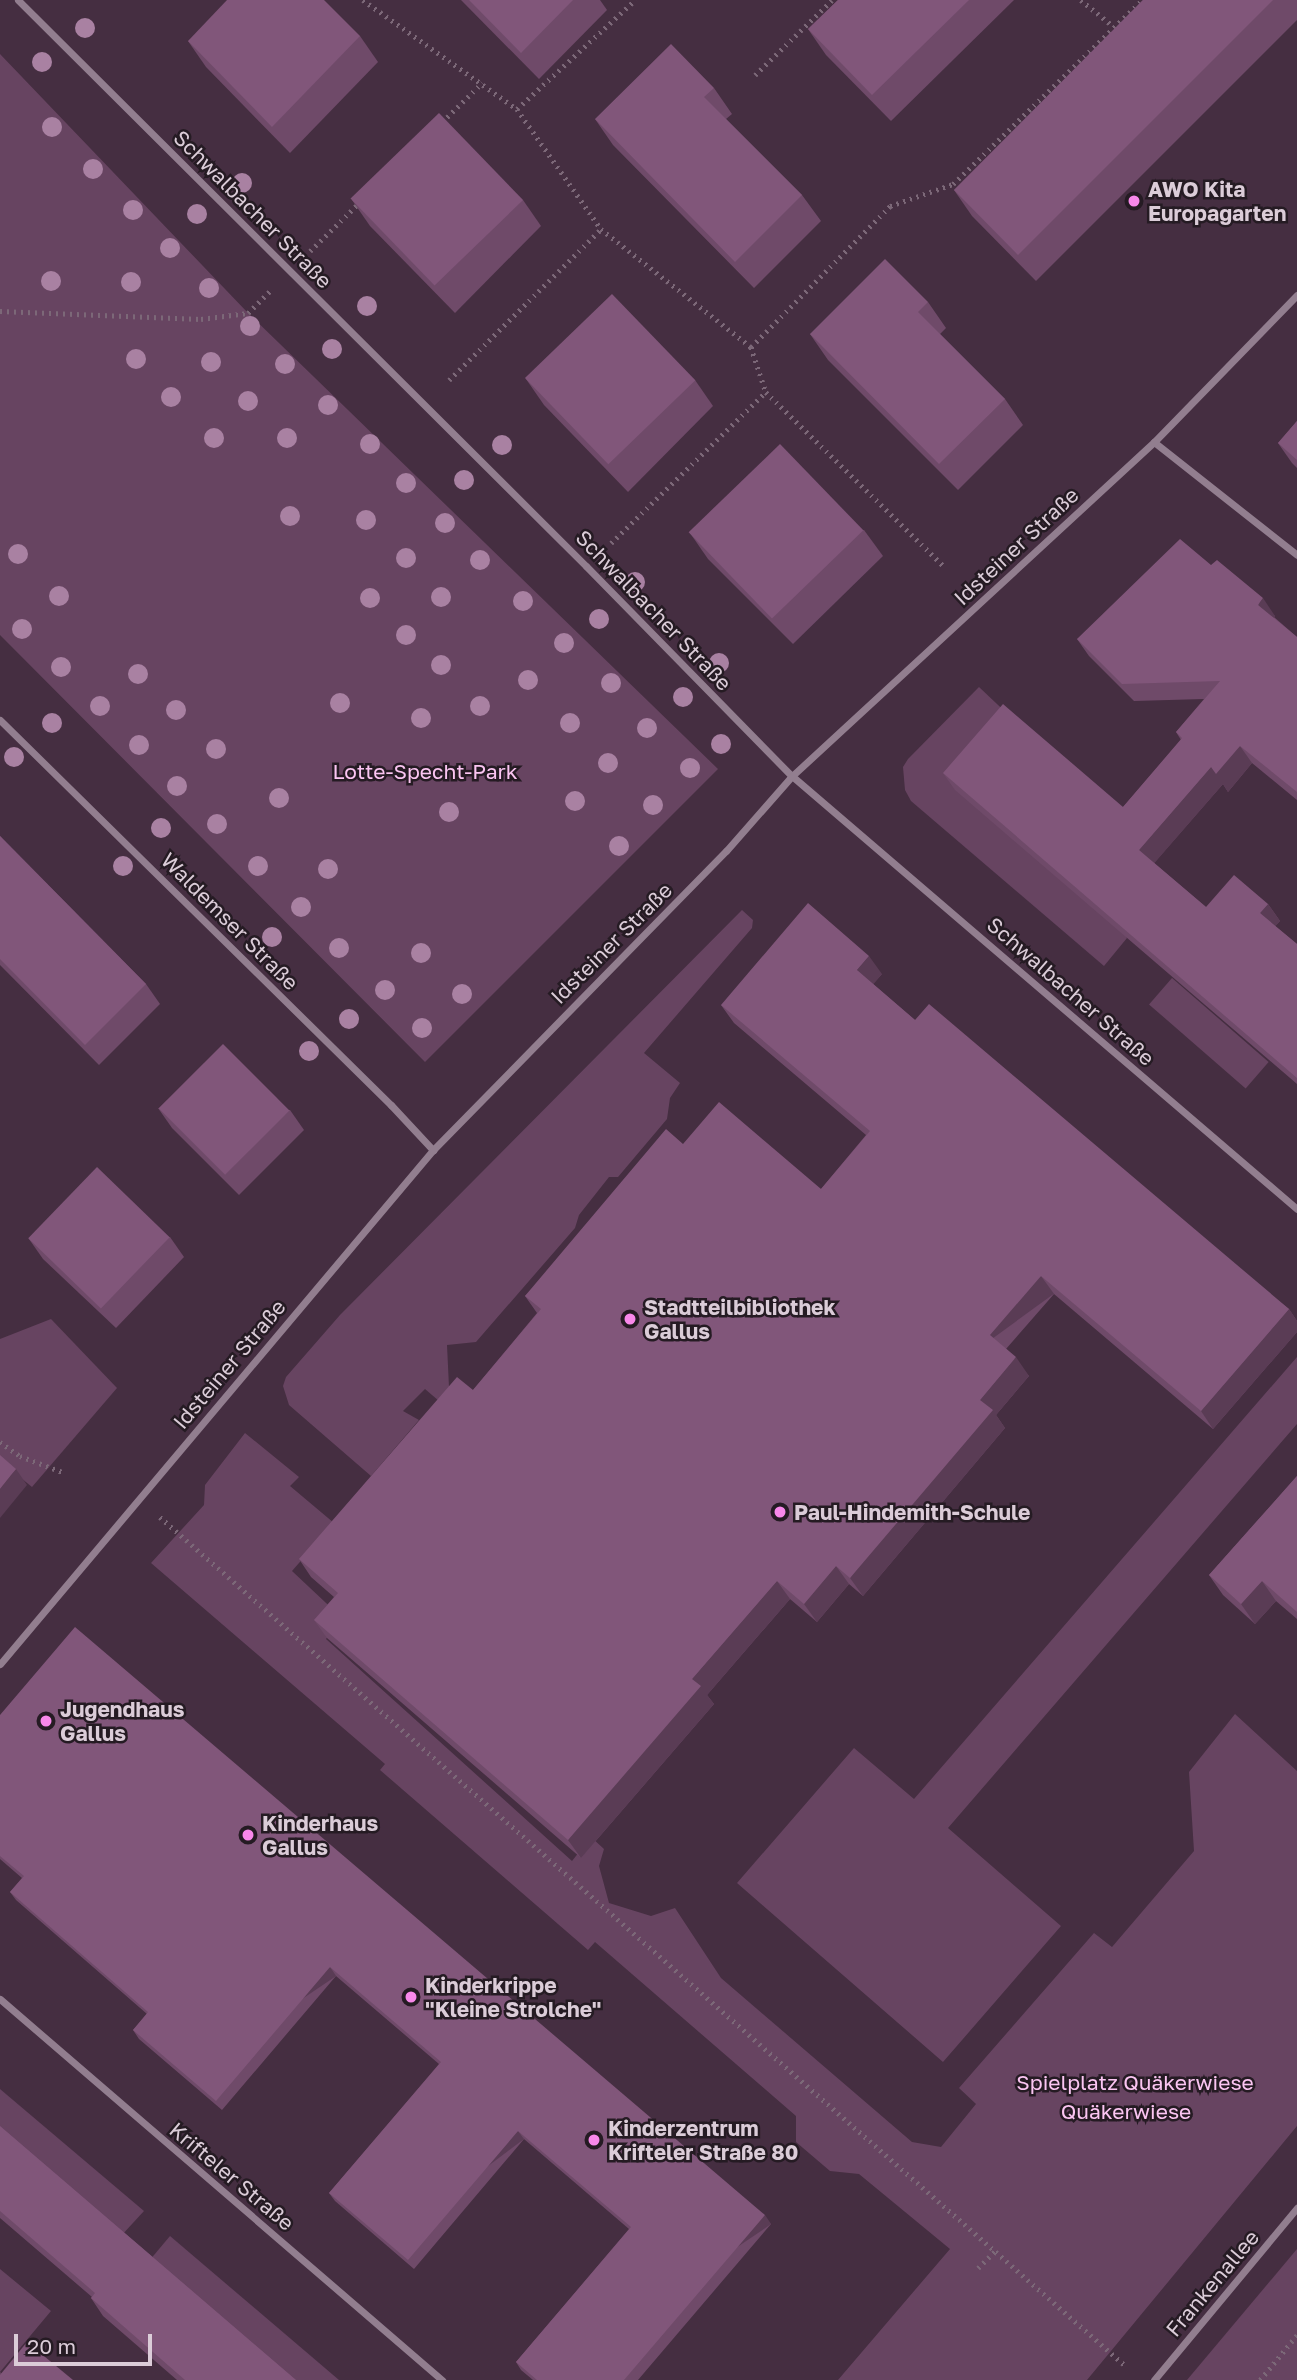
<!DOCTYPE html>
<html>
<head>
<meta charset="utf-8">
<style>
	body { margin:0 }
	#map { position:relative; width:1297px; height:2380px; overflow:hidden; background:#452e41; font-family:"Golos Text",sans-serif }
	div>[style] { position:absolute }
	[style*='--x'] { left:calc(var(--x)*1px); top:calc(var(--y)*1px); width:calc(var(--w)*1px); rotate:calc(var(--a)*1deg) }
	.green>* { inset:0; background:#674461; transform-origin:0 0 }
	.path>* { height:4.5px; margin-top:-2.25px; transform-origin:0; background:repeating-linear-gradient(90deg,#7c6878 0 2px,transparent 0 7px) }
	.minor>* { height:7px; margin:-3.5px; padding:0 3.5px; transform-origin:3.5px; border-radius:3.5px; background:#927e8f }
	.trees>* { width:20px; height:20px; margin:-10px; border-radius:50%; background:#a981a2 }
	.wall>* { inset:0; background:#6f4a69 }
	.shaded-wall>* { inset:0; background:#5a3c55; transform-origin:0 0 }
	.building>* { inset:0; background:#81567a; transform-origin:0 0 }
	.dots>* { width:19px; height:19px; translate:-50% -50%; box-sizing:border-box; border:4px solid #251b23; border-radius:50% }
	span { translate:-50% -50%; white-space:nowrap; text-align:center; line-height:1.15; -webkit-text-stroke:5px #251b23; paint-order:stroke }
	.poi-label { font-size:21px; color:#dbccd8; font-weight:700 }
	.left { translate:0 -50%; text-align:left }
	.street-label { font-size:21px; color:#dbccd8 }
	.park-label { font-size:21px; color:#fbc5f2 }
	.scale { position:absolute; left:14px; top:2334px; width:138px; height:32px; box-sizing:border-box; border:4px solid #dbccd8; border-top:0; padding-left:9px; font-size:21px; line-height:24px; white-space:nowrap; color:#dbccd8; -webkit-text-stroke:5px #251b23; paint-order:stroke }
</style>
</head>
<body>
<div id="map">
	<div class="green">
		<div style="clip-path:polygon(0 54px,248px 313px,718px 769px,425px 1062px,0 635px)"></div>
		<div style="clip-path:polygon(979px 687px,1015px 721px,1127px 938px,1104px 966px,911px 801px,905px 790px,903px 767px,908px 759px)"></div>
		<div style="clip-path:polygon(742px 910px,753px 920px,752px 928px,644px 1053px,680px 1083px,670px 1098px,667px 1119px,618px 1177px,609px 1177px,579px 1215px,575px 1228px,476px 1342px,447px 1345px,449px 1387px,439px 1401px,425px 1389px,403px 1411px,419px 1420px,371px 1476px,289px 1405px,283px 1386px,286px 1377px,340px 1315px)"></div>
		<div style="left:1172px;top:978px;width:128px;height:35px;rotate:41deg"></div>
		<div style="clip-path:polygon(51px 1319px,117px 1388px,32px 1487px,0 1461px,0 1339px)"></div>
		<div style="clip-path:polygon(1297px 1357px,1297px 1424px,948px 1828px,1061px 1926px,943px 2062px,737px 1883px,854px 1748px,914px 1799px)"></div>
		<div style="clip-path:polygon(245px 1433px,299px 1477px,290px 1486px,334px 1523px,292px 1571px,342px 1618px,326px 1639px,572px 1861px,591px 1837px,604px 1849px,599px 1866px,609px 1903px,651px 1916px,675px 1908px,721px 1978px,912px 2142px,941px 2147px,976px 2104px,959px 2088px,1094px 1933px,1112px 1947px,1194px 1851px,1189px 1772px,1235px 1714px,1297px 1771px,1297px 2126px,1087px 2380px,838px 2380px,950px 2249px,859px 2174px,830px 2171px,796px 2142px,796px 2116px,595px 1942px,588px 1950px,380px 1770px,385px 1764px,151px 1563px,204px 1505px,205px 1485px)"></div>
		<div style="clip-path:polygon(0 2089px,144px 2211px,121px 2236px,0 2133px)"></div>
		<div style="clip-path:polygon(170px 2236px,339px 2380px,288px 2380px,149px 2261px)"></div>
		<div style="clip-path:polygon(1297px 2249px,1297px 2380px,1187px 2380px)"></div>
		<div style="clip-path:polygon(0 2269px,51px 2311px,0 2372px,10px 2380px,0 2380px)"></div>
	</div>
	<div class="path">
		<div style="--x:363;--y:0;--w:189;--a:35.3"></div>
		<div style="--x:517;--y:109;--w:146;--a:55"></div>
		<div style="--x:601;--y:229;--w:191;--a:38.2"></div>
		<div style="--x:751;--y:347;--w:47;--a:71.6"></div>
		<div style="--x:766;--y:392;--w:250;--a:44.4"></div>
		<div style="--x:1081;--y:0;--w:41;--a:39.1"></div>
		<div style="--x:755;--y:75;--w:107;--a:-44.2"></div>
		<div style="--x:517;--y:109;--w:161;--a:-42.7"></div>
		<div style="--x:442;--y:122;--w:56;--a:-44.3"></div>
		<div style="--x:310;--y:251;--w:67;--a:-44.4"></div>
		<div style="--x:0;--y:311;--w:201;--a:2.3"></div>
		<div style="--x:201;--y:319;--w:47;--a:-7.3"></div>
		<div style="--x:248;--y:313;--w:33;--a:-45"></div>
		<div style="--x:751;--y:347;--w:198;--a:-45.4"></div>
		<div style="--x:890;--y:206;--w:67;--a:-19.2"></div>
		<div style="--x:953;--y:184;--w:264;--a:-44.2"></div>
		<div style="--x:449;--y:380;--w:214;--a:-44.8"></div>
		<div style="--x:611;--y:543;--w:216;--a:-44.3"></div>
		<div style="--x:0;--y:1442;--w:24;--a:35"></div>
		<div style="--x:20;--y:1456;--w:48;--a:20.7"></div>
		<div style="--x:160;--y:1517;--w:1287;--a:41.32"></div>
		<div style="--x:978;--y:2268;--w:24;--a:-45"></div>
		<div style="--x:1260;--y:2380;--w:58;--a:-50.6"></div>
	</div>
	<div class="minor">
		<div style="--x:18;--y:0;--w:802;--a:44.9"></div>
		<div style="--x:586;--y:566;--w:294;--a:45.6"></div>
		<div style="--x:792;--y:776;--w:665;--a:40.61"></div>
		<div style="--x:1154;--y:442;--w:182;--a:38.3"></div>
		<div style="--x:0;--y:720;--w:549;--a:44.56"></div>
		<div style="--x:391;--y:1105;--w:62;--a:47"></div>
		<div style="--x:0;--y:1664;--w:672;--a:-49.89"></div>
		<div style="--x:433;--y:1150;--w:419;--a:-45.6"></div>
		<div style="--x:726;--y:851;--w:100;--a:-48.7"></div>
		<div style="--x:792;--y:776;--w:493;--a:-42.7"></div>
		<div style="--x:1154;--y:442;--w:205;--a:-45.8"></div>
		<div style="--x:0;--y:1999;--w:584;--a:40.76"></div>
		<div style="--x:1154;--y:2380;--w:224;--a:-50.3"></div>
	</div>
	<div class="trees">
		<div style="left:85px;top:28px"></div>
		<div style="left:42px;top:62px"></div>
		<div style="left:52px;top:127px"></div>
		<div style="left:93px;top:169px"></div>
		<div style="left:242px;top:183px"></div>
		<div style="left:133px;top:210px"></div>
		<div style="left:197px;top:214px"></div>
		<div style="left:170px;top:248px"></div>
		<div style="left:51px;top:281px"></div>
		<div style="left:131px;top:282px"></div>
		<div style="left:209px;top:288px"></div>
		<div style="left:367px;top:306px"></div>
		<div style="left:250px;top:326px"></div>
		<div style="left:332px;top:349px"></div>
		<div style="left:136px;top:359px"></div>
		<div style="left:211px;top:362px"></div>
		<div style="left:285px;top:364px"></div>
		<div style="left:171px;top:397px"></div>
		<div style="left:248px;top:401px"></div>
		<div style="left:328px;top:405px"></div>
		<div style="left:214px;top:438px"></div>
		<div style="left:287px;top:438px"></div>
		<div style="left:370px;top:444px"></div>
		<div style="left:502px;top:445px"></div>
		<div style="left:464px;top:480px"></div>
		<div style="left:406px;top:483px"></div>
		<div style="left:290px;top:516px"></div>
		<div style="left:366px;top:520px"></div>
		<div style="left:445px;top:523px"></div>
		<div style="left:18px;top:554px"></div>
		<div style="left:406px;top:558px"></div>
		<div style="left:480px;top:560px"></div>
		<div style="left:635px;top:582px"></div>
		<div style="left:59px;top:596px"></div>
		<div style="left:441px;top:597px"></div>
		<div style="left:370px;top:598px"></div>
		<div style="left:523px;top:601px"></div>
		<div style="left:599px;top:619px"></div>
		<div style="left:22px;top:629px"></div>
		<div style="left:406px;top:635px"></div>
		<div style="left:564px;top:643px"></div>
		<div style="left:719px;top:663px"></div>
		<div style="left:441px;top:665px"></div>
		<div style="left:61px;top:667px"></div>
		<div style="left:138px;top:674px"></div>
		<div style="left:528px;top:680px"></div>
		<div style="left:611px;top:683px"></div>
		<div style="left:683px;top:697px"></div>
		<div style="left:340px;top:703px"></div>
		<div style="left:100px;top:706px"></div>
		<div style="left:480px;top:706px"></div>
		<div style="left:176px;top:710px"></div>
		<div style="left:421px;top:718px"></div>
		<div style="left:52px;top:723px"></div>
		<div style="left:570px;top:723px"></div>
		<div style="left:647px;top:728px"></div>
		<div style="left:721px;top:744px"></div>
		<div style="left:139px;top:745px"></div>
		<div style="left:216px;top:749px"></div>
		<div style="left:14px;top:757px"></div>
		<div style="left:608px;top:763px"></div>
		<div style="left:690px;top:768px"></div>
		<div style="left:177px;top:786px"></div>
		<div style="left:279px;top:798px"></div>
		<div style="left:575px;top:801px"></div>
		<div style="left:653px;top:805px"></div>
		<div style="left:449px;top:812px"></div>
		<div style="left:217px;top:824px"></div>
		<div style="left:161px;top:828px"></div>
		<div style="left:619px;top:846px"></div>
		<div style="left:123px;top:866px"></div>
		<div style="left:258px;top:866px"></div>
		<div style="left:328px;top:869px"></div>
		<div style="left:301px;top:907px"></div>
		<div style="left:272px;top:937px"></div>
		<div style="left:339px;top:948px"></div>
		<div style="left:421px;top:953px"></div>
		<div style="left:385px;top:990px"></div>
		<div style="left:462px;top:994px"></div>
		<div style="left:349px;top:1019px"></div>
		<div style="left:422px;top:1028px"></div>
		<div style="left:309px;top:1051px"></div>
	</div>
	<div class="wall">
		<div style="clip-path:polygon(461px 0,600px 0,607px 10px,539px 79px)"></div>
		<div style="clip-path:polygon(838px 0,1014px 0,891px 121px,826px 55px,808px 29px)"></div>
		<div style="clip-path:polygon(1143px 0,1297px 0,1297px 20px,1036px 281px,972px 216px,954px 190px)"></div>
		<div style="clip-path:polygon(360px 36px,378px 62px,290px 153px,206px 67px,188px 41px)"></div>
		<div style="clip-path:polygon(714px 88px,732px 114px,726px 119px,802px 195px,821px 221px,754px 288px,613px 145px,595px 119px)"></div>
		<div style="clip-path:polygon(352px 200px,523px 200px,541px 226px,455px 313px,370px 226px)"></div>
		<div style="clip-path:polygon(928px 302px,946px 328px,940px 334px,1005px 399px,1023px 425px,958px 490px,828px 360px,810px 334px)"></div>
		<div style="clip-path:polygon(526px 379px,695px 380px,713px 406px,628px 492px,544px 405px)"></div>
		<div style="clip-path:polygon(1297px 421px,1297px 468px,1292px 463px,1278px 443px)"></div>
		<div style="clip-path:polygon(864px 530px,883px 556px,793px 644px,708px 559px,690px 533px)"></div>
		<div style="clip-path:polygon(1211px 565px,1275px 616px,1274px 617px,1297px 637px,1297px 800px,1252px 763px,1228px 792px,1223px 784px,1154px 863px,1206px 907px,1268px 904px,1280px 921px,1275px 926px,1297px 944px,1297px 1084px,955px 790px,943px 773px,1123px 807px,1181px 740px,1176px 732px,1204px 699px,1134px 701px,1089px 656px,1077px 639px)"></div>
		<div style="clip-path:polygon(0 836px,146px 984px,160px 1004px,99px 1065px,0 965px)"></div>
		<div style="clip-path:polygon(882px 974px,873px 984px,915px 1020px,1289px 1309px,1297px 1321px,1297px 1332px,1213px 1429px,1054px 1294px,1006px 1349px,1029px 1376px,996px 1415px,1005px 1428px,863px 1596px,849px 1584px,817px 1622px,790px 1599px,707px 1695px,714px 1704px,581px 1858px,327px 1638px,314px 1620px,334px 1597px,311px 1577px,299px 1559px,473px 1390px,537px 1313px,525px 1296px,683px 1144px,821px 1189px,866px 1135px,734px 1023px,721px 1005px)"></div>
		<div style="clip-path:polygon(158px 1108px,290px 1110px,304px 1130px,239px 1195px,172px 1128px)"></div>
		<div style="clip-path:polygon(170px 1237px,184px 1257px,116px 1328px,43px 1259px,29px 1239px)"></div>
		<div style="clip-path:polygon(1297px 1476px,1297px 1619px,1276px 1601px,1255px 1624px,1223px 1595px,1209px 1575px)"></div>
		<div style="clip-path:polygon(0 1715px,771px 2224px,638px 2380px,533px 2380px,521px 2370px,516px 2362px,629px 2229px,524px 2139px,414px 2269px,335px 2201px,329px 2193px,439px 2064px,336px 1976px,222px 2110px,139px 2039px,133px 2030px,147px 2014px,16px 1900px,10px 1892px,22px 1878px,0 1859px)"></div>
		<div style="clip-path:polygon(0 2126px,296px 2380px,177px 2380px,103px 2316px,91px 2298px,92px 2297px,0 2218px)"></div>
	</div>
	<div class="shaded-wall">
		<div style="clip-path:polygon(1263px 598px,1275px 616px,1270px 622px,1258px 605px)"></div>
		<div style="clip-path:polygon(1240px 746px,1252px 763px,1228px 792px,1223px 784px,1151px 867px,1139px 850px,1211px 767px)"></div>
		<div style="clip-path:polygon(1268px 904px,1280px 921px,1272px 930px,1260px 913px)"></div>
		<div style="clip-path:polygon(869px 956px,882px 974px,869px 989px,857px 970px)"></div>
		<div style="left:1041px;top:1276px;width:22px;height:78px;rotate:54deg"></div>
		<div style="clip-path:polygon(1289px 1309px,1297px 1321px,1297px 1332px,1213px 1429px,1201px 1411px)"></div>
		<div style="clip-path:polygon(1016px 1357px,1029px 1376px,996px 1415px,1005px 1428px,863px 1596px,850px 1578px,980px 1400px)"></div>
		<div style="clip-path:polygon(16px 1469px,27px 1485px,0 1518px,0 1489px)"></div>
		<div style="clip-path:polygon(836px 1566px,849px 1584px,817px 1622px,804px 1604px)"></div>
		<div style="clip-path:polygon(777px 1581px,790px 1599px,707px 1695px,714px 1704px,581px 1858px,568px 1840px,692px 1679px)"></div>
		<div style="clip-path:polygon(1262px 1581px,1276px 1601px,1255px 1624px,1241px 1604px)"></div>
		<div style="left:330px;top:1967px;width:11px;height:176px;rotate:56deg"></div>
		<div style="left:518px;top:2131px;width:10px;height:170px;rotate:53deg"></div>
		<div style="left:765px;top:2215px;width:11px;height:217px;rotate:56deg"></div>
	</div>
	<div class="building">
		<div style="clip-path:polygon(227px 0,324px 0,360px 36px,272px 127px,188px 41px)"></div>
		<div style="clip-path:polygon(469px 0,573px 0,521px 53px)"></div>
		<div style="clip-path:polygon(838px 0,969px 0,872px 95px,808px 29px)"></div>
		<div style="clip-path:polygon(1143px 0,1273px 0,1018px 255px,954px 190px)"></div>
		<div style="clip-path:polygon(671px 44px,714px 88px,704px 97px,802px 195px,735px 262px,595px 119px)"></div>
		<div style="left:439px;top:113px;width:121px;height:123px;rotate:46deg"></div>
		<div style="clip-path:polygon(885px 259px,928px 302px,918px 312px,1005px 399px,939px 464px,810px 334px)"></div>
		<div style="left:612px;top:294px;width:120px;height:121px;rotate:46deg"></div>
		<div style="clip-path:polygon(1297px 421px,1297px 460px,1278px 443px)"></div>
		<div style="left:780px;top:444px;width:120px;height:127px;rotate:46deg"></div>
		<div style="clip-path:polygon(1180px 539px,1211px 565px,1217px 560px,1263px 598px,1258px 605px,1297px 637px,1297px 792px,1240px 746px,1216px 774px,1211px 767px,1139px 850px,1206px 907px,1234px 875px,1268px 904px,1260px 913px,1297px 944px,1297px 1078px,943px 773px,1003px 704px,1123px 807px,1182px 738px,1176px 732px,1220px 681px,1122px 684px,1077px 639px)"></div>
		<div style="clip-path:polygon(0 836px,146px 984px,85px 1045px,0 959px)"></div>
		<div style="clip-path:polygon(808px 903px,869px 956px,857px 970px,915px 1020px,929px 1004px,1289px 1309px,1201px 1411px,1041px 1276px,990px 1335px,1016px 1357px,980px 1400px,993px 1410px,850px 1578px,836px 1566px,804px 1604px,777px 1581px,692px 1679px,701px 1686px,568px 1840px,314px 1620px,338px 1593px,299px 1559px,457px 1377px,473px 1390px,541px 1309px,525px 1296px,666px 1129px,683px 1144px,719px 1102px,821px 1189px,870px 1131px,721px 1005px)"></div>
		<div style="left:223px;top:1044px;width:94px;height:91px;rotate:45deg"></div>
		<div style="left:97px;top:1167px;width:101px;height:99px;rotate:44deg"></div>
		<div style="clip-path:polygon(0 1455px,16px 1469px,0 1489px)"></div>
		<div style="clip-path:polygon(1297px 1476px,1297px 1612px,1262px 1581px,1241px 1604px,1209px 1575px)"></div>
		<div style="clip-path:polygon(75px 1627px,765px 2215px,624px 2380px,537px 2380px,516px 2362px,631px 2227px,518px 2131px,408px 2260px,329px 2193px,441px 2062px,330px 1967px,216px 2101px,133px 2030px,148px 2012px,10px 1892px,24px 1876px,0 1856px,0 1715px)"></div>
		<div style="clip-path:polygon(0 2126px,296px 2380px,185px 2380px,91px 2298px,95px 2293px,0 2211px)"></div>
		<div style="clip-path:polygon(27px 2342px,73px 2380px,0 2380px,0 2375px)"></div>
	</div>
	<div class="dots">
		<div style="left:1134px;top:201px;background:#f888ea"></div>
		<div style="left:630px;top:1319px;background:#f888ea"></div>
		<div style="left:780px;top:1512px;background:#f888ea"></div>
		<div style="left:46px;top:1721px;background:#f888ea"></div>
		<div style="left:248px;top:1835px;background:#f888ea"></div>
		<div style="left:411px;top:1997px;background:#f888ea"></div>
		<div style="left:594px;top:2140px;background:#f888ea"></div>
	</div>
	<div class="poi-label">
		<span class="left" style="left:1148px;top:201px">AWO Kita<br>Europagarten</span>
		<span class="left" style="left:644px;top:1319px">Stadtteilbibliothek<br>Gallus</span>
		<span class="left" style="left:794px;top:1512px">Paul-Hindemith-Schule</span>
		<span class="left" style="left:60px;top:1721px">Jugendhaus<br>Gallus</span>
		<span class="left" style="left:262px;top:1835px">Kinderhaus<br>Gallus</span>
		<span class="left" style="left:425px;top:1997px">Kinderkrippe<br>"Kleine Strolche"</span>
		<span class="left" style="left:608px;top:2140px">Kinderzentrum<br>Krifteler Straße 80</span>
	</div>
	<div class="street-label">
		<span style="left:253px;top:209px;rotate:45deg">Schwalbacher Straße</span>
		<span style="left:1016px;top:546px;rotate:-43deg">Idsteiner Straße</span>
		<span style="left:654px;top:610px;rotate:46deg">Schwalbacher Straße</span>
		<span style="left:230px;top:921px;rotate:45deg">Waldemser Straße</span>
		<span style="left:611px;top:943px;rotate:-45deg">Idsteiner Straße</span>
		<span style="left:1071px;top:991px;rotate:41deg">Schwalbacher Straße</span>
		<span style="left:229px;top:1364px;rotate:-50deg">Idsteiner Straße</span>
		<span style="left:232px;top:2176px;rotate:40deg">Krifteler Straße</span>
		<span style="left:1212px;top:2283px;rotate:-50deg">Frankenallee</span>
	</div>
	<div class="park-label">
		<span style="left:425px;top:771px">Lotte-Specht-Park</span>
		<span style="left:1135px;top:2082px">Spielplatz Quäkerwiese</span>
		<span style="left:1126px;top:2111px">Quäkerwiese</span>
	</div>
	<div class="scale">20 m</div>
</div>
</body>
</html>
